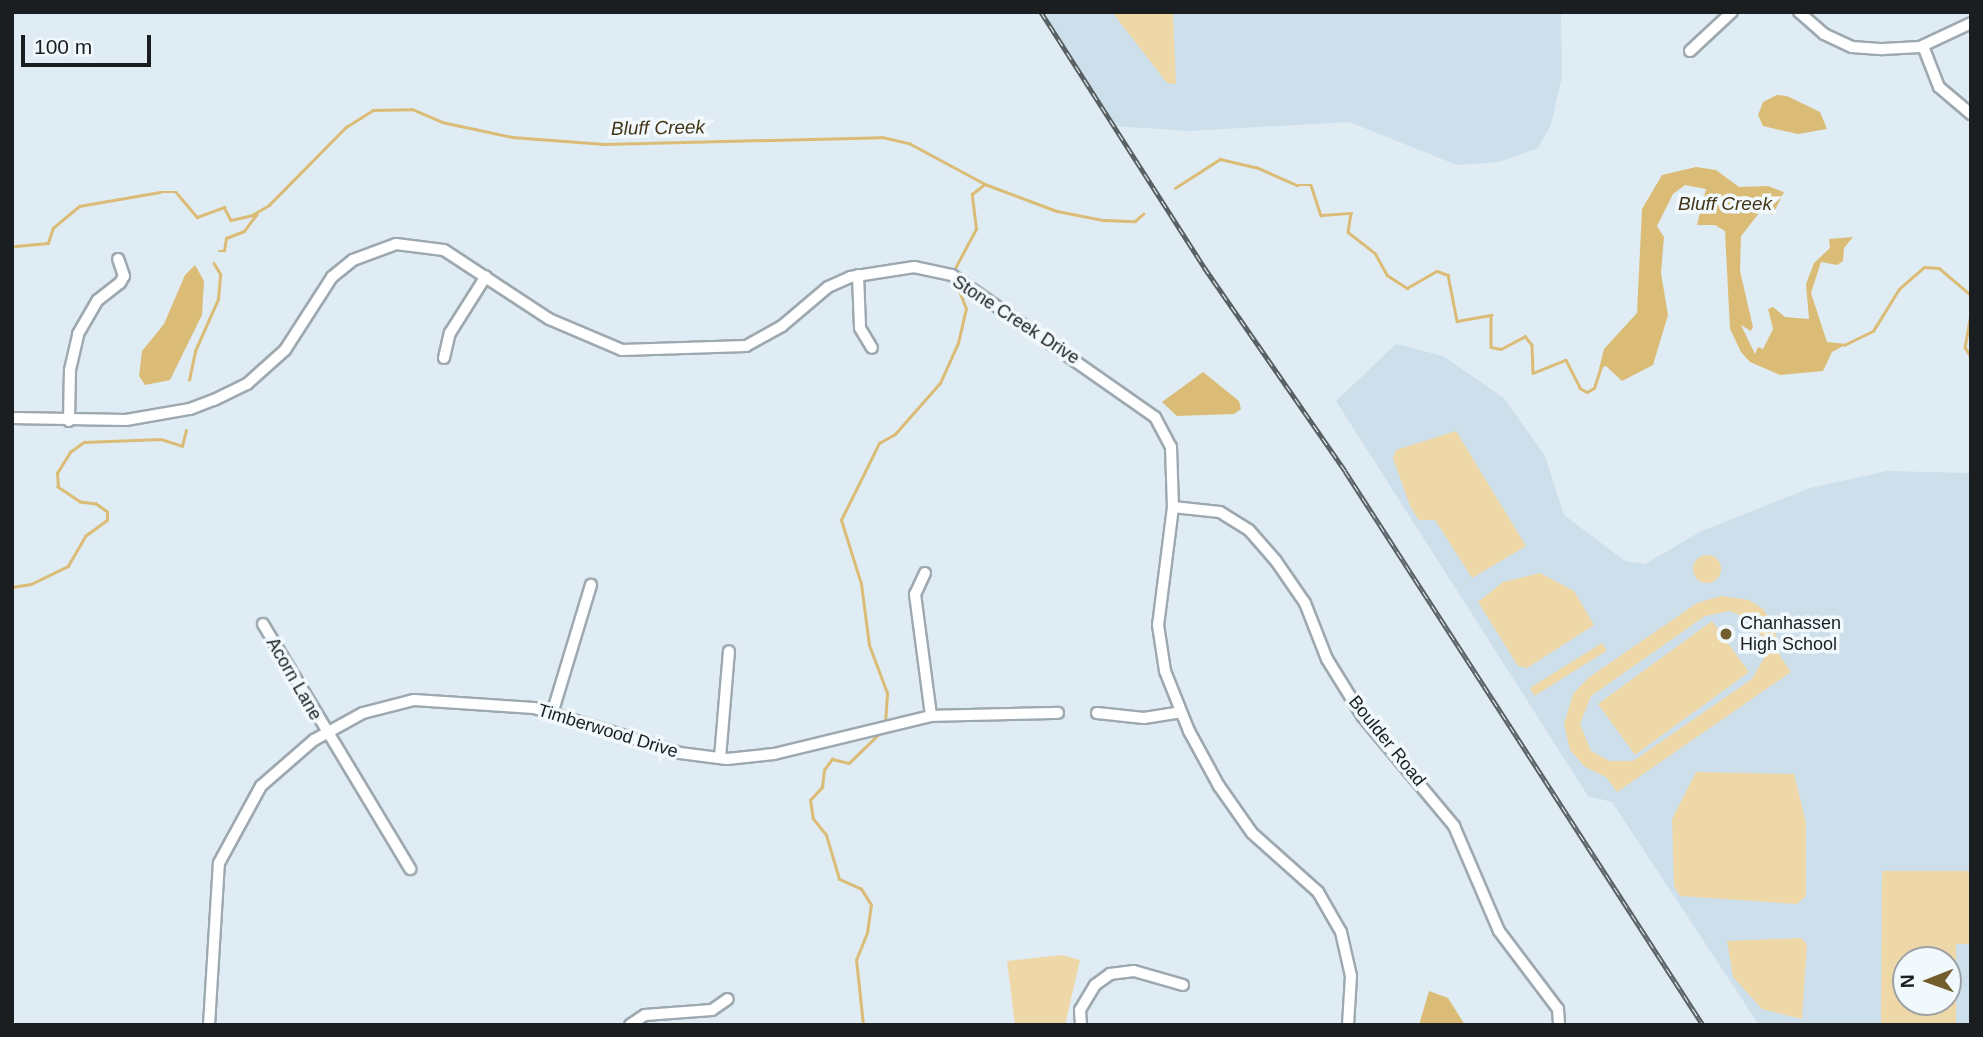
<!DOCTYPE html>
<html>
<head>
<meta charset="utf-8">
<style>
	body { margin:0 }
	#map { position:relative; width:1983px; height:1037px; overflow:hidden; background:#e0ecf4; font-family:Helvetica,sans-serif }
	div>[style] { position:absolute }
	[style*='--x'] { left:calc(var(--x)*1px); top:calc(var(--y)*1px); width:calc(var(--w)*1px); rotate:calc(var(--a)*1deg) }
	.built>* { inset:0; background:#ccdfeb }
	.green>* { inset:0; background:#efd8a8; transform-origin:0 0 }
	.round { border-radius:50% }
	.water>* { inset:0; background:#dbbc76 }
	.stream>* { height:2.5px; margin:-1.25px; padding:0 1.25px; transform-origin:1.25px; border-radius:1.25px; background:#dbbc76 }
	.roads { filter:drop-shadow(2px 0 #9da9b0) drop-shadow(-2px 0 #9da9b0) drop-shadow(0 2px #9da9b0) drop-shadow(0 -2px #9da9b0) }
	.minor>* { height:10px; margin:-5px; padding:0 5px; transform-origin:5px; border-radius:5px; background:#fff }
	.rail>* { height:5px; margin-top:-2.5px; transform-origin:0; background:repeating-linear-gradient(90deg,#f2f9fd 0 8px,#5a6165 0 16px); box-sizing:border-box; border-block:2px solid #5a6165 }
	.dots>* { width:19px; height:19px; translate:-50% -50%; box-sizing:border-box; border:4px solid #f2f9fd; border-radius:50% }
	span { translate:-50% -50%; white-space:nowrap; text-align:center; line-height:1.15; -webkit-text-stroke:7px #f2f9fd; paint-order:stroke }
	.street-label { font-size:18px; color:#1a1e21 }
	.poi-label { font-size:18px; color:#1a1e21 }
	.left { translate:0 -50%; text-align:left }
	.water-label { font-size:19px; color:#443618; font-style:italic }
	.frame { position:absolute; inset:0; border:14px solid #1a1e21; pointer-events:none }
	.north { position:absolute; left:1892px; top:946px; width:70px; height:70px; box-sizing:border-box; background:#f2f9fd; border:2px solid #9ca1a5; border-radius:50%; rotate:269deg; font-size:19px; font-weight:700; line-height:28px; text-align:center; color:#1a1e21 }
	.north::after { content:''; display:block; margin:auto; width:24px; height:32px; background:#725d2c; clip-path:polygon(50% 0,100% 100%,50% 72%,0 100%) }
	.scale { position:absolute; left:21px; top:35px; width:130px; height:32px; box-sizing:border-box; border:4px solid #1a1e21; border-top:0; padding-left:9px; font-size:21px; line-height:24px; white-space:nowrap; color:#1a1e21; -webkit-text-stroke:5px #f2f9fd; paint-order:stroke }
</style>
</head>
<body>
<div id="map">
	<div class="built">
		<div style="clip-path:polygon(1041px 12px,1561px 12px,1562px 77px,1551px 124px,1538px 148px,1499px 162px,1457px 165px,1349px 122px,1190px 131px,1114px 126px)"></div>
		<div style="clip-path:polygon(evenodd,1396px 344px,1443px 356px,1504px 398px,1545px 456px,1564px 515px,1625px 561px,1645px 564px,1700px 532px,1810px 488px,1887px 471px,1971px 473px,1971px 1025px,1759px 1025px,1612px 802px,1588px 796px,1336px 401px,1396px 344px,1906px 960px,1948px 960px,1948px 1002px,1906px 1002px,1906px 960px)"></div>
	</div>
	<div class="green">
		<div style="clip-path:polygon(1112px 12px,1173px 12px,1176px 84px,1167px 83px)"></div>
		<div style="clip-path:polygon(1456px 431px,1526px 546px,1472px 578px,1435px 520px,1419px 520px,1410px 506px,1393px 458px,1396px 450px)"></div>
		<div class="round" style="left:1693px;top:555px;width:28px;height:28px"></div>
		<div style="clip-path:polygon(1540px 573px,1574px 591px,1594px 625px,1527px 668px,1518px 666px,1478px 602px,1503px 582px)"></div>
		<div style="clip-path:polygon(evenodd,1721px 596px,1749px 600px,1763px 609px,1774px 624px,1780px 656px,1791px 672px,1617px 792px,1606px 777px,1585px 767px,1570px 750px,1564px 724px,1573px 694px,1588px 678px,1697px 603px,1721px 596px,1730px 611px,1750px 620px,1763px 638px,1764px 658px,1752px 679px,1633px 761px,1610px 761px,1591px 751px,1580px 724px,1591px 696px,1705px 616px,1730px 611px)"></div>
		<div style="left:1712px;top:621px;width:63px;height:141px;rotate:54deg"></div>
		<div style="left:1602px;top:643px;width:9px;height:85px;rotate:58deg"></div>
		<div style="clip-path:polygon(1696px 772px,1794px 774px,1806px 823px,1806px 896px,1797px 904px,1680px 896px,1674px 886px,1672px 819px)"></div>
		<div style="clip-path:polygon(evenodd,1882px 871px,1971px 871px,1971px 944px,1956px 944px,1956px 1025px,1881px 1025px,1882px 871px,1906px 960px,1948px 960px,1948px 1002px,1906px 1002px,1906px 960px)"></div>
		<div style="clip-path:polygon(1801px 938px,1807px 944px,1802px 1019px,1762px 1009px,1733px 977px,1727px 941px)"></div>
		<div style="clip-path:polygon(1062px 955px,1080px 960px,1065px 1025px,1015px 1025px,1007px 961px)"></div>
	</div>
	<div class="water">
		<div style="clip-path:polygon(1787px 96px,1820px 112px,1827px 129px,1798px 134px,1763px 126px,1758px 115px,1763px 102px,1777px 95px)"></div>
		<div style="clip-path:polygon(1696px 167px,1716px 170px,1739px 187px,1768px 186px,1784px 192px,1773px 214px,1760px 212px,1741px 236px,1740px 271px,1753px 327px,1751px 331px,1741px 325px,1755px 354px,1758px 347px,1763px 349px,1773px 329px,1768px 309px,1773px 307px,1785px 317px,1809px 319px,1806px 284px,1814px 263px,1830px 248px,1829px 239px,1853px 237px,1844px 248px,1843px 261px,1837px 265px,1821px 262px,1811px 293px,1827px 342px,1847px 344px,1832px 352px,1823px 371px,1780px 375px,1750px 362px,1741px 352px,1730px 329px,1725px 231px,1715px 225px,1697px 225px,1706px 189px,1685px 185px,1673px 194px,1657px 226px,1664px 237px,1661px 273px,1668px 315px,1653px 365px,1622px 381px,1606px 366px,1599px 369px,1604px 349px,1637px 313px,1642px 209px,1662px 175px)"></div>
		<div style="clip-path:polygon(195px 265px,204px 281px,202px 315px,170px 380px,145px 385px,139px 376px,142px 351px,164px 324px,185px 275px)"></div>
		<div style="clip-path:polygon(1203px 372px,1239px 401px,1241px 409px,1234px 414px,1177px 416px,1162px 402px)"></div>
		<div style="clip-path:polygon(1429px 991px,1448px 998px,1465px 1025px,1419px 1025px)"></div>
	</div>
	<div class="stream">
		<div style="--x:1175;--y:188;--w:54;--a:-32.8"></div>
		<div style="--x:1220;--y:159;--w:37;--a:13"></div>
		<div style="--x:1256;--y:167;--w:45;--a:23.7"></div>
		<div style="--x:1297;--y:185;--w:14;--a:0"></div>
		<div style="--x:1311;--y:185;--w:32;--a:72"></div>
		<div style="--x:1321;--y:215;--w:30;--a:-4"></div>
		<div style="--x:1351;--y:213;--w:19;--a:99"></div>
		<div style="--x:1348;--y:232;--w:34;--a:38"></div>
		<div style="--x:1375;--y:253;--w:25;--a:61"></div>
		<div style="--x:1387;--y:275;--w:24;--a:33"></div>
		<div style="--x:1407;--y:288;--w:34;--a:-30"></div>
		<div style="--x:1437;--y:271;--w:12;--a:20"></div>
		<div style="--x:1448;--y:275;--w:47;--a:78.9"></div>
		<div style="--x:1457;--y:321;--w:35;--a:-10"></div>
		<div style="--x:1491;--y:315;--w:32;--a:90"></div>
		<div style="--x:1491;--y:347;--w:10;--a:11"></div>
		<div style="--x:1501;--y:349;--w:27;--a:-28"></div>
		<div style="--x:1525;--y:336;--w:11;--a:52"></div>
		<div style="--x:1532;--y:345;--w:28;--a:88"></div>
		<div style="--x:1533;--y:373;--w:35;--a:-22"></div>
		<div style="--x:1566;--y:360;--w:31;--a:63"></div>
		<div style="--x:1580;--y:388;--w:8;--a:30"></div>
		<div style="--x:1587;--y:392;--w:8;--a:-30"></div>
		<div style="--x:1594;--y:388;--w:23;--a:-72"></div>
		<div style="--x:15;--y:246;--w:33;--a:-5"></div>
		<div style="--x:48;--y:243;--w:16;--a:-72"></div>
		<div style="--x:53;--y:228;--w:34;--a:-40"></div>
		<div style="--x:79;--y:206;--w:82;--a:-9.8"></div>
		<div style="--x:160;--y:192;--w:16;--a:0"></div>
		<div style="--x:176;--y:192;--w:33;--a:50"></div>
		<div style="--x:197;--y:217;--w:29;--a:-20"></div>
		<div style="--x:224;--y:207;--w:15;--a:62"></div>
		<div style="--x:231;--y:220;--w:22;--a:-13"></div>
		<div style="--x:252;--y:215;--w:20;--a:-30"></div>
		<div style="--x:269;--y:205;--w:110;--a:-45.4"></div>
		<div style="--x:346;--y:127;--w:32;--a:-32"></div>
		<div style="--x:373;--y:110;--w:39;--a:-1"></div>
		<div style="--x:412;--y:109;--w:33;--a:23"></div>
		<div style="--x:442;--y:122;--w:72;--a:12.1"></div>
		<div style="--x:512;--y:137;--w:92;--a:4.4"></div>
		<div style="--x:604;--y:144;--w:278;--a:-1.4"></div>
		<div style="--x:882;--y:137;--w:28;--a:13"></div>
		<div style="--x:909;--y:143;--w:86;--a:28.3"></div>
		<div style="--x:985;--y:184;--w:77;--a:20.6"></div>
		<div style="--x:1057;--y:211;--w:47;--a:11.1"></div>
		<div style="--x:1103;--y:220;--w:32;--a:2"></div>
		<div style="--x:1135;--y:221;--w:11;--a:-41"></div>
		<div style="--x:219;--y:251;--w:5;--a:0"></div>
		<div style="--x:224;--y:251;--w:13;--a:-81"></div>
		<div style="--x:226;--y:238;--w:19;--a:-21"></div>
		<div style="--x:244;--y:231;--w:21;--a:-53"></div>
		<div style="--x:953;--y:272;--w:49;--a:-61.9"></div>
		<div style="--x:976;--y:229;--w:35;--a:-97"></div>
		<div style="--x:972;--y:194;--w:16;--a:-38"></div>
		<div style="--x:1971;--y:314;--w:34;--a:100"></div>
		<div style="--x:1965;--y:347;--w:12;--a:59"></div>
		<div style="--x:1844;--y:345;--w:32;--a:-26"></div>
		<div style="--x:1873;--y:331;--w:49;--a:-58.2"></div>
		<div style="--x:1899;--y:289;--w:33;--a:-41"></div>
		<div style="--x:1924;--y:267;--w:15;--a:4"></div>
		<div style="--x:1939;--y:268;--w:42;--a:40.2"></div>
		<div style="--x:189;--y:380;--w:30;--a:-78"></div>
		<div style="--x:195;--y:351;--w:57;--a:-66.1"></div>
		<div style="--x:218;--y:299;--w:25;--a:-85"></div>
		<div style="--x:220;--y:274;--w:12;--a:-121"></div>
		<div style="--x:12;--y:587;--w:19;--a:-9"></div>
		<div style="--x:31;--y:584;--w:41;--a:-25.9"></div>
		<div style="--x:68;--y:566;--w:34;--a:-60"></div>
		<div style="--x:85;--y:536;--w:27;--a:-36"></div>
		<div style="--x:107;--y:520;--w:8;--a:-90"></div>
		<div style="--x:107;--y:512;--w:14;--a:-144"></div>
		<div style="--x:96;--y:504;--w:16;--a:-173"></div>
		<div style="--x:80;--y:502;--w:27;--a:-146"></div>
		<div style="--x:58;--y:487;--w:14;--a:-94"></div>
		<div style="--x:57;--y:473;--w:25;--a:-58"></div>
		<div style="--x:70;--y:452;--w:17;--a:-36"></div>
		<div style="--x:84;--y:442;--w:77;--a:-2.2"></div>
		<div style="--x:161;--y:439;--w:22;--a:18"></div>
		<div style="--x:182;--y:446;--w:16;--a:-76"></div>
		<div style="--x:885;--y:723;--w:30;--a:-86"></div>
		<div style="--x:887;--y:693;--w:51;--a:-110.6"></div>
		<div style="--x:869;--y:645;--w:62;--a:-97.5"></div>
		<div style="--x:861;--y:584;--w:67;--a:-107.4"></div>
		<div style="--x:841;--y:520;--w:86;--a:-63.7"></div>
		<div style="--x:879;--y:443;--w:18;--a:-29"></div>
		<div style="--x:895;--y:434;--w:68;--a:-48.6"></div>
		<div style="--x:940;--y:383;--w:44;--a:-65.8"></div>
		<div style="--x:958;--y:343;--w:35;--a:-77"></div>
		<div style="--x:966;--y:309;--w:26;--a:-111"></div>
		<div style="--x:863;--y:1025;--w:65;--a:-96.1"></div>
		<div style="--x:856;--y:960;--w:29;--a:-68"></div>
		<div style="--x:867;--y:933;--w:28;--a:-82"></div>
		<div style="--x:871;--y:905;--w:19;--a:-122"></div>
		<div style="--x:861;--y:889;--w:24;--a:-156"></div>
		<div style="--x:839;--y:879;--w:46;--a:-106.5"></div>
		<div style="--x:826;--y:835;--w:21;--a:-129"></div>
		<div style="--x:813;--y:819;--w:19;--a:-99"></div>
		<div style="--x:810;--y:800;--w:18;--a:-47"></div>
		<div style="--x:822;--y:787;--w:17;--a:-83"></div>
		<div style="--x:824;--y:770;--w:14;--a:-54"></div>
		<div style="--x:832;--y:759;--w:17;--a:13"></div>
		<div style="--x:849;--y:763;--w:49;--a:-44.2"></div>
	</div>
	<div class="roads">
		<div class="minor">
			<div style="--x:1799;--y:12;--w:33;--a:41"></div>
			<div style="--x:1824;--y:34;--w:31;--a:25"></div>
			<div style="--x:1852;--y:47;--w:31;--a:4"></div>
			<div style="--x:1883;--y:49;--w:37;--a:-3"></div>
			<div style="--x:1920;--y:47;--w:56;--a:-25.2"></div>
			<div style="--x:1923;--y:46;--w:44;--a:68.7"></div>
			<div style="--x:1939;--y:87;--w:42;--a:40.2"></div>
			<div style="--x:1690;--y:51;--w:57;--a:-42.9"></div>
			<div style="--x:858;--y:275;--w:53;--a:87.8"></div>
			<div style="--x:860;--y:328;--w:23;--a:59"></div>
			<div style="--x:444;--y:358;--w:26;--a:-77"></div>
			<div style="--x:450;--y:333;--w:67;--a:-57.7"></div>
			<div style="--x:12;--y:418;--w:114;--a:1"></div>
			<div style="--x:126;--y:420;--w:65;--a:-9.8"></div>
			<div style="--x:190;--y:409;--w:26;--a:-21"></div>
			<div style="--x:214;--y:400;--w:37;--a:-26"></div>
			<div style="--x:247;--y:384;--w:51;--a:-41.8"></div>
			<div style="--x:285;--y:350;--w:87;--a:-57.2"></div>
			<div style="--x:332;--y:277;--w:27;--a:-39"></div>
			<div style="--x:353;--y:260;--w:46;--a:-20.4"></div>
			<div style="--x:396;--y:244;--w:48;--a:7.1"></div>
			<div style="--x:444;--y:250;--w:126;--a:33.3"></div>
			<div style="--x:549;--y:319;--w:79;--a:23"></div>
			<div style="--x:622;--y:350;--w:124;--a:-1.8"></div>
			<div style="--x:746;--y:346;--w:41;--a:-29.1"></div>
			<div style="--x:782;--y:326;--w:60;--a:-40.3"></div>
			<div style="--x:828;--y:287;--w:24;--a:-24"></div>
			<div style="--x:850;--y:277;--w:65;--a:-8.9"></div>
			<div style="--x:914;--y:267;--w:39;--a:12"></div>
			<div style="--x:952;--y:275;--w:248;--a:35"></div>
			<div style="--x:1155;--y:417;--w:34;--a:62"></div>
			<div style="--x:1171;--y:447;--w:60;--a:88.1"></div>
			<div style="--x:1173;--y:507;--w:119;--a:97.2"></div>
			<div style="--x:1158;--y:625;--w:47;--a:81.3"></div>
			<div style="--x:1165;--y:671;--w:65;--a:68.2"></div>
			<div style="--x:1189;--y:731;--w:63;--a:61.4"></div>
			<div style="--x:1219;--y:786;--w:57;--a:54.9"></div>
			<div style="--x:1252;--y:833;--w:89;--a:41.8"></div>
			<div style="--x:1318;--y:892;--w:46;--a:60.1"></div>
			<div style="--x:1341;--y:932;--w:45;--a:77.2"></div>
			<div style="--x:1351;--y:976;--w:49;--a:93.5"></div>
			<div style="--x:69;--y:421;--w:51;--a:-88.9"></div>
			<div style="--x:70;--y:370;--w:37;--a:-77"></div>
			<div style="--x:78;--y:334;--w:39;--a:-60"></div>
			<div style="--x:98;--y:300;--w:28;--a:-38"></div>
			<div style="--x:120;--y:283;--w:8;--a:-60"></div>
			<div style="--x:124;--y:276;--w:18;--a:-109"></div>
			<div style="--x:1173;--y:507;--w:47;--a:6.1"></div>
			<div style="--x:1220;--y:512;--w:34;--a:32"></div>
			<div style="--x:1249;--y:530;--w:41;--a:48.9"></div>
			<div style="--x:1276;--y:561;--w:51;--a:55.4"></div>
			<div style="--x:1305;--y:603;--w:60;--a:68.6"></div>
			<div style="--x:1327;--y:659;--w:68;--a:58.2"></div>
			<div style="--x:1363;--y:717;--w:142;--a:50.1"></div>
			<div style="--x:1454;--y:826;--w:114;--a:66.8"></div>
			<div style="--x:1499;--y:931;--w:98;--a:52.9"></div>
			<div style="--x:1558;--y:1009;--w:16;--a:86"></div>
			<div style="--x:925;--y:573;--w:23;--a:115"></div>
			<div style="--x:915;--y:594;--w:123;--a:82.5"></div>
			<div style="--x:263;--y:624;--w:286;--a:59"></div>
			<div style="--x:1097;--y:713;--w:47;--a:6.1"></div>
			<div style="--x:1144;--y:718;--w:37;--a:-9"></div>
			<div style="--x:552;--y:714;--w:135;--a:-73.2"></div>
			<div style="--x:720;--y:758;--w:107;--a:-85.2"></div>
			<div style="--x:209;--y:1025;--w:162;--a:-86.5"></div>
			<div style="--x:219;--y:863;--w:88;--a:-61.4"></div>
			<div style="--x:261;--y:786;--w:70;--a:-41"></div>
			<div style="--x:314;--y:740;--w:56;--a:-28.9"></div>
			<div style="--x:363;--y:713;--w:53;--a:-14.3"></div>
			<div style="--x:414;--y:700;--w:120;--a:3.8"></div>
			<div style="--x:534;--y:708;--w:153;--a:17.1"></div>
			<div style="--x:680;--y:753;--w:47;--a:7.3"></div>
			<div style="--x:727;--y:759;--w:47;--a:-6.1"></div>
			<div style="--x:774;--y:754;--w:162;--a:-13.6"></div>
			<div style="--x:931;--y:716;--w:127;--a:-1.4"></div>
			<div style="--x:630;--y:1025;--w:18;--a:-34"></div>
			<div style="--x:645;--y:1015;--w:67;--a:-4.3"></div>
			<div style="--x:712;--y:1010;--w:19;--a:-35"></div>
			<div style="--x:1081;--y:1025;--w:15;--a:-94"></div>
			<div style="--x:1080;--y:1010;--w:29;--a:-59"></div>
			<div style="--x:1095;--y:985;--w:19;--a:-36"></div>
			<div style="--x:1110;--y:974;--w:24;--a:-7"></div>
			<div style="--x:1134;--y:971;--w:51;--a:15.9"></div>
		</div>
	</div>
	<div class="rail">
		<div style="--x:1041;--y:12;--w:303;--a:57.4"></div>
		<div style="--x:1204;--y:267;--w:248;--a:55.3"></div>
		<div style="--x:1345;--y:471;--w:660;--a:57.13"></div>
	</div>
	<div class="dots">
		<div style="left:1726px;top:634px;background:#725d2c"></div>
	</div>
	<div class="street-label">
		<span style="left:1016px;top:320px;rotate:33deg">Stone Creek Drive</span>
		<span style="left:294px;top:679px;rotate:60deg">Acorn Lane</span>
		<span style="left:608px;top:731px;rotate:17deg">Timberwood Drive</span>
		<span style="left:1387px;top:741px;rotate:51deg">Boulder Road</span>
	</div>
	<div class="poi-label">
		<span class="left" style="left:1740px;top:634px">Chanhassen<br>High School</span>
	</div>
	<div class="water-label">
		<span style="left:658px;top:128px;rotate:-1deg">Bluff Creek</span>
		<span style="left:1725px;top:204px">Bluff Creek</span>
	</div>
	<div class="frame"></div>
	<div class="north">N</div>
	<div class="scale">100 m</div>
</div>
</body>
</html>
